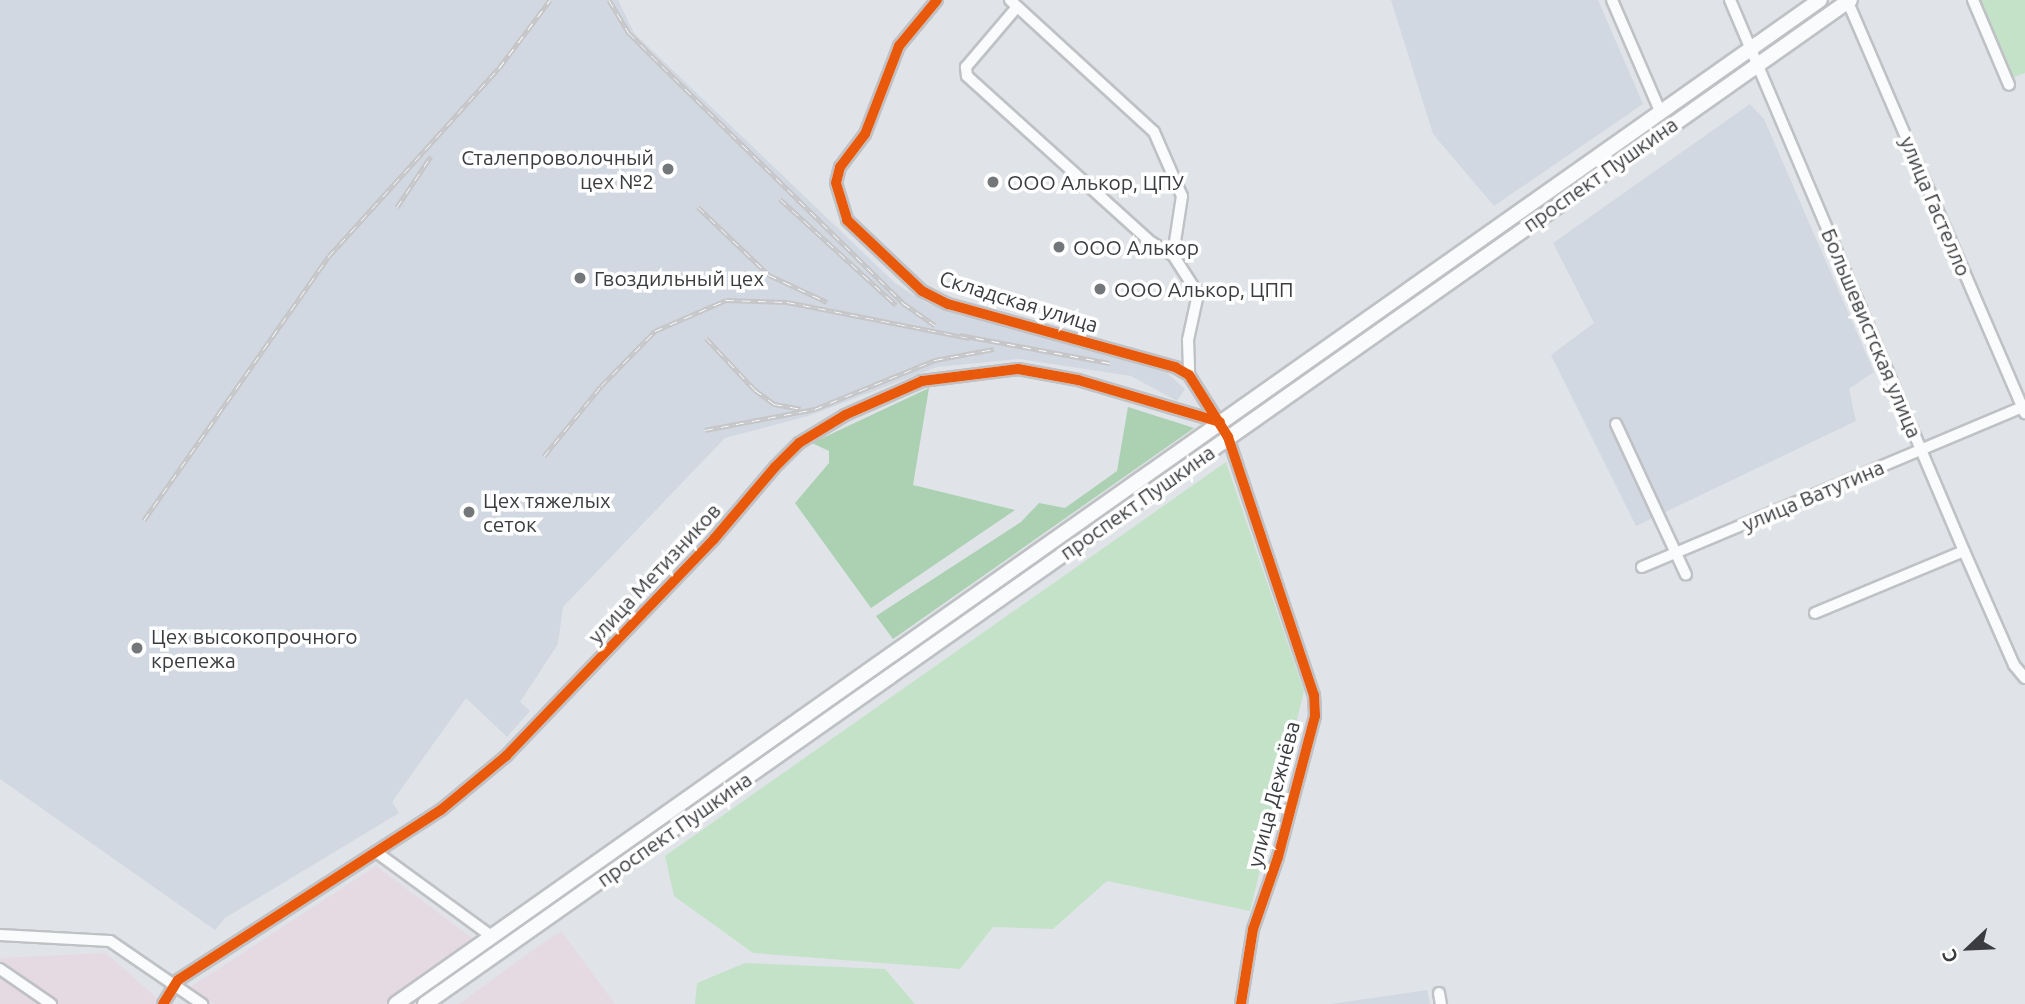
<!DOCTYPE html>
<html>
<head>
<meta charset="utf-8">
<style>
	body { margin:0 }
	#map { position:relative; width:2025px; height:1004px; overflow:hidden; background:#e0e4e8; font-family:Ubuntu,sans-serif }
	div>[style] { position:absolute }
	[style*='--x'] { left:calc(var(--x)*1px); top:calc(var(--y)*1px); width:calc(var(--w)*1px); rotate:calc(var(--a)*1deg) }
	.commercial>* { inset:0; background:#e5dae1 }
	.built>* { inset:0; background:#d1d8e1 }
	.green>* { inset:0; background:#c3e2c8 }
	.forest>* { inset:0; background:#abd0b2 }
	.roads { filter:drop-shadow(2px 0 #bfc1c5) drop-shadow(-2px 0 #bfc1c5) drop-shadow(0 2px #bfc1c5) drop-shadow(0 -2px #bfc1c5) }
	.minor>* { height:10px; margin:-5px; padding:0 5px; transform-origin:5px; border-radius:5px; background:#fafbfc }
	.major>* { height:14px; margin:-7px; padding:0 7px; transform-origin:7px; border-radius:7px; background:#fafbfc }
	.rail>* { height:5px; margin-top:-2.5px; transform-origin:0; background:repeating-linear-gradient(90deg,#fff 0 8px,#c6c6c8 0 16px); box-sizing:border-box; border-block:2px solid #c6c6c8 }
	.cycleway>* { height:10px; margin:-5px; padding:0 5px; transform-origin:5px; border-radius:5px; background:#e8590c }
	.dots>* { width:19px; height:19px; translate:-50% -50%; box-sizing:border-box; border:4px solid #fff; border-radius:50% }
	span { translate:-50% -50%; white-space:nowrap; text-align:center; line-height:1.15; -webkit-text-stroke:7px #fff; paint-order:stroke }
	.poi-label { font-size:21px; color:#3a3c3f }
	.right { translate:-100% -50%; text-align:right }
	.left { translate:0 -50%; text-align:left }
	.street-label { font-size:21px; color:#3a3c3f }
	.north { position:absolute; left:1934px; top:913px; width:70px; height:70px; -webkit-text-stroke:5px #fff; paint-order:stroke; rotate:247deg; font-size:19px; font-weight:700; line-height:28px; text-align:center; color:#3a3c3f }
	.north::after { content:''; display:block; margin:auto; width:24px; height:32px; background:#3a3c3f; clip-path:polygon(50% 0,100% 100%,50% 72%,0 100%) }
</style>
</head>
<body>
<div id="map">
	<div class="commercial">
		<div style="clip-path:polygon(376px 866px,472px 938px,384px 1004px,214px 1004px,189px 988px)"></div>
		<div style="clip-path:polygon(561px 931px,615px 1004px,459px 1004px,533px 950px)"></div>
		<div style="clip-path:polygon(106px 953px,159px 1000px,157px 1004px,0 1004px,0 958px)"></div>
	</div>
	<div class="built">
		<div style="clip-path:polygon(0 0,618px 0,634px 33px,895px 283px,926px 303px,960px 314px,1167px 373px,1185px 389px,1177px 401px,1131px 376px,1019px 359px,937px 367px,808px 416px,725px 438px,563px 607px,558px 644px,520px 702px,530px 711px,507px 737px,466px 698px,392px 802px,399px 813px,225px 918px,215px 930px,0 779px)"></div>
		<div style="clip-path:polygon(1391px 0,1598px 0,1643px 104px,1494px 206px,1433px 134px)"></div>
		<div style="clip-path:polygon(1750px 104px,1764px 119px,1874px 372px,1849px 389px,1856px 421px,1636px 526px,1551px 355px,1594px 323px,1553px 243px)"></div>
		<div style="clip-path:polygon(1427px 990px,1430px 1004px,1331px 1004px)"></div>
	</div>
	<div class="green">
		<div style="clip-path:polygon(1978px 0,2025px 0,2025px 73px,2012px 78px)"></div>
		<div style="clip-path:polygon(1226px 462px,1304px 691px,1250px 911px,1107px 881px,1053px 929px,993px 927px,960px 969px,753px 953px,674px 896px,665px 856px)"></div>
		<div style="clip-path:polygon(745px 963px,885px 969px,915px 1004px,695px 1004px,697px 983px)"></div>
	</div>
	<div class="forest">
		<div style="clip-path:polygon(929px 388px,913px 485px,1015px 510px,871px 608px,795px 503px,829px 463px,829px 451px,812px 443px)"></div>
		<div style="clip-path:polygon(1128px 407px,1194px 428px,893px 639px,876px 616px,1021px 522px,1039px 503px,1065px 508px,1117px 471px)"></div>
	</div>
	<div class="roads">
		<div class="minor">
			<div style="--x:937;--y:0;--w:60;--a:129.6"></div>
			<div style="--x:899;--y:46;--w:94;--a:111.1"></div>
			<div style="--x:865;--y:134;--w:41;--a:127.1"></div>
			<div style="--x:840;--y:167;--w:16;--a:104"></div>
			<div style="--x:836;--y:183;--w:39;--a:73"></div>
			<div style="--x:847;--y:220;--w:103;--a:43.4"></div>
			<div style="--x:922;--y:291;--w:29;--a:27"></div>
			<div style="--x:948;--y:304;--w:236;--a:15.5"></div>
			<div style="--x:1175;--y:367;--w:16;--a:30"></div>
			<div style="--x:1189;--y:375;--w:73;--a:57.8"></div>
			<div style="--x:1228;--y:437;--w:272;--a:71.6"></div>
			<div style="--x:1314;--y:695;--w:21;--a:87"></div>
			<div style="--x:1315;--y:716;--w:146;--a:104.7"></div>
			<div style="--x:1278;--y:857;--w:76;--a:109.1"></div>
			<div style="--x:1253;--y:929;--w:76;--a:99.1"></div>
			<div style="--x:1010;--y:0;--w:195;--a:42.5"></div>
			<div style="--x:1154;--y:132;--w:70;--a:66.4"></div>
			<div style="--x:1182;--y:196;--w:60;--a:98.7"></div>
			<div style="--x:1612;--y:0;--w:123;--a:66.6"></div>
			<div style="--x:1730;--y:0;--w:599;--a:66.99"></div>
			<div style="--x:1964;--y:551;--w:124;--a:66.3"></div>
			<div style="--x:2014;--y:665;--w:17;--a:50"></div>
			<div style="--x:1847;--y:0;--w:450;--a:66.7"></div>
			<div style="--x:1973;--y:0;--w:92;--a:67"></div>
			<div style="--x:1017;--y:7;--w:79;--a:130.4"></div>
			<div style="--x:966;--y:67;--w:9;--a:84"></div>
			<div style="--x:967;--y:76;--w:248;--a:42.1"></div>
			<div style="--x:1151;--y:242;--w:26;--a:31"></div>
			<div style="--x:1173;--y:255;--w:46;--a:57.3"></div>
			<div style="--x:1198;--y:294;--w:47;--a:102.3"></div>
			<div style="--x:1188;--y:340;--w:35;--a:88"></div>
			<div style="--x:1616;--y:424;--w:166;--a:65.1"></div>
			<div style="--x:1642;--y:567;--w:413;--a:-22.8"></div>
			<div style="--x:1815;--y:613;--w:161;--a:-22.6"></div>
			<div style="--x:376;--y:852;--w:142;--a:36.1"></div>
			<div style="--x:0;--y:935;--w:110;--a:3.1"></div>
			<div style="--x:110;--y:941;--w:112;--a:34.4"></div>
			<div style="--x:0;--y:969;--w:62;--a:34.5"></div>
			<div style="--x:1439;--y:993;--w:11;--a:80"></div>
			<div style="--x:163;--y:1004;--w:28;--a:-58"></div>
			<div style="--x:178;--y:980;--w:313;--a:-32.9"></div>
			<div style="--x:441;--y:810;--w:85;--a:-39.7"></div>
			<div style="--x:506;--y:756;--w:301;--a:-46.2"></div>
			<div style="--x:714;--y:539;--w:94;--a:-49.7"></div>
			<div style="--x:775;--y:467;--w:34;--a:-45"></div>
			<div style="--x:799;--y:443;--w:54;--a:-31.3"></div>
			<div style="--x:845;--y:415;--w:84;--a:-23.8"></div>
			<div style="--x:922;--y:381;--w:97;--a:-7.1"></div>
			<div style="--x:1018;--y:369;--w:61;--a:10.4"></div>
			<div style="--x:1078;--y:380;--w:148;--a:16.5"></div>
		</div>
		<div class="major">
			<div style="--x:396;--y:1004;--w:1742;--a:-35.19"></div>
			<div style="--x:425;--y:1004;--w:1743;--a:-35.17"></div>
		</div>
	</div>
	<div class="rail">
		<div style="--x:609;--y:0;--w:39;--a:59"></div>
		<div style="--x:629;--y:33;--w:47;--a:45"></div>
		<div style="--x:662;--y:66;--w:338;--a:44.5"></div>
		<div style="--x:903;--y:303;--w:39;--a:35"></div>
		<div style="--x:780;--y:199;--w:157;--a:42.4"></div>
		<div style="--x:397;--y:207;--w:61;--a:-56.3"></div>
		<div style="--x:698;--y:207;--w:98;--a:43.8"></div>
		<div style="--x:769;--y:275;--w:64;--a:25"></div>
		<div style="--x:960;--y:335;--w:152;--a:10.6"></div>
		<div style="--x:706;--y:338;--w:71;--a:46.7"></div>
		<div style="--x:755;--y:390;--w:24;--a:36"></div>
		<div style="--x:774;--y:404;--w:27;--a:10"></div>
		<div style="--x:705;--y:430;--w:112;--a:-10.8"></div>
		<div style="--x:815;--y:409;--w:130;--a:-22.2"></div>
		<div style="--x:935;--y:360;--w:60;--a:-10.6"></div>
		<div style="--x:544;--y:456;--w:90;--a:-50.8"></div>
		<div style="--x:601;--y:386;--w:77;--a:-45.5"></div>
		<div style="--x:655;--y:331;--w:77;--a:-23.6"></div>
		<div style="--x:726;--y:300;--w:61;--a:1.9"></div>
		<div style="--x:787;--y:302;--w:186;--a:11.2"></div>
		<div style="--x:144;--y:520;--w:322;--a:-55"></div>
		<div style="--x:329;--y:256;--w:253;--a:-47.9"></div>
		<div style="--x:499;--y:68;--w:85;--a:-53.1"></div>
	</div>
	<div class="cycleway">
		<div style="--x:937;--y:0;--w:60;--a:129.6"></div>
		<div style="--x:899;--y:46;--w:94;--a:111.1"></div>
		<div style="--x:865;--y:134;--w:41;--a:127.1"></div>
		<div style="--x:840;--y:167;--w:16;--a:104"></div>
		<div style="--x:836;--y:183;--w:39;--a:73"></div>
		<div style="--x:847;--y:220;--w:103;--a:43.4"></div>
		<div style="--x:922;--y:291;--w:29;--a:27"></div>
		<div style="--x:948;--y:304;--w:236;--a:15.5"></div>
		<div style="--x:1175;--y:367;--w:16;--a:30"></div>
		<div style="--x:1189;--y:375;--w:73;--a:57.8"></div>
		<div style="--x:1228;--y:437;--w:272;--a:71.6"></div>
		<div style="--x:1314;--y:695;--w:21;--a:87"></div>
		<div style="--x:1315;--y:716;--w:146;--a:104.7"></div>
		<div style="--x:1278;--y:857;--w:76;--a:109.1"></div>
		<div style="--x:1253;--y:929;--w:76;--a:99.1"></div>
		<div style="--x:163;--y:1004;--w:28;--a:-58"></div>
		<div style="--x:178;--y:980;--w:313;--a:-32.9"></div>
		<div style="--x:441;--y:810;--w:85;--a:-39.7"></div>
		<div style="--x:506;--y:756;--w:301;--a:-46.2"></div>
		<div style="--x:714;--y:539;--w:94;--a:-49.7"></div>
		<div style="--x:775;--y:467;--w:34;--a:-45"></div>
		<div style="--x:799;--y:443;--w:54;--a:-31.3"></div>
		<div style="--x:845;--y:415;--w:84;--a:-23.8"></div>
		<div style="--x:922;--y:381;--w:97;--a:-7.1"></div>
		<div style="--x:1018;--y:369;--w:61;--a:10.4"></div>
		<div style="--x:1078;--y:380;--w:148;--a:16.5"></div>
	</div>
	<div class="dots">
		<div style="left:668px;top:169px;background:#74777a"></div>
		<div style="left:993px;top:182px;background:#74777a"></div>
		<div style="left:1059px;top:247px;background:#74777a"></div>
		<div style="left:580px;top:278px;background:#74777a"></div>
		<div style="left:1100px;top:289px;background:#74777a"></div>
		<div style="left:469px;top:512px;background:#74777a"></div>
		<div style="left:137px;top:648px;background:#74777a"></div>
	</div>
	<div class="poi-label">
		<span class="right" style="left:654px;top:169px">Сталепроволочный<br>цех №2</span>
		<span class="left" style="left:1007px;top:182px">ООО Алькор, ЦПУ</span>
		<span class="left" style="left:1073px;top:247px">ООО Алькор</span>
		<span class="left" style="left:594px;top:278px">Гвоздильный цех</span>
		<span class="left" style="left:1114px;top:289px">ООО Алькор, ЦПП</span>
		<span class="left" style="left:483px;top:512px">Цех тяжелых<br>сеток</span>
		<span class="left" style="left:151px;top:648px">Цех высокопрочного<br>крепежа</span>
	</div>
	<div class="street-label">
		<span style="left:1600px;top:174px;rotate:-35deg">проспект Пушкина</span>
		<span style="left:1936px;top:206px;rotate:67deg">улица Гастелло</span>
		<span style="left:1019px;top:301px;rotate:17deg">Складская улица</span>
		<span style="left:1872px;top:333px;rotate:67deg">Большевистская улица</span>
		<span style="left:1813px;top:495px;rotate:-23deg">улица Ватутина</span>
		<span style="left:1137px;top:502px;rotate:-35deg">проспект Пушкина</span>
		<span style="left:654px;top:573px;rotate:-47deg">улица Метизников</span>
		<span style="left:1273px;top:794px;rotate:-75deg">улица Дежнёва</span>
		<span style="left:674px;top:829px;rotate:-35deg">проспект Пушкина</span>
	</div>
	<div class="north">С</div>
</div>
</body>
</html>
